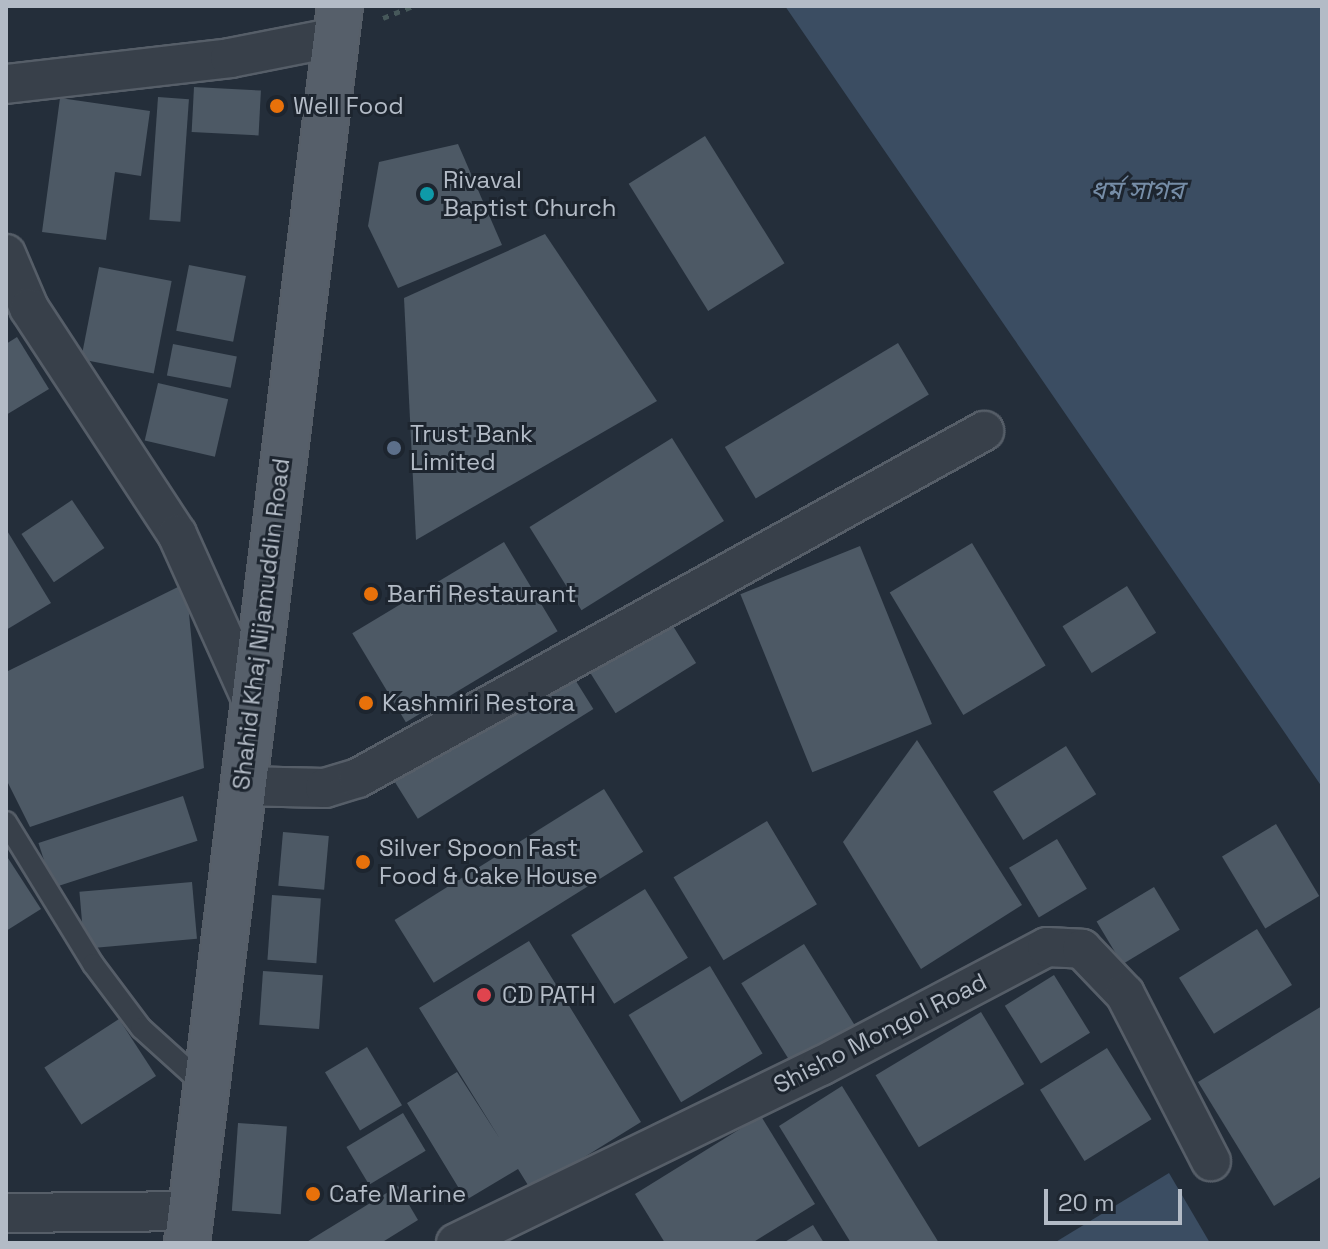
<!DOCTYPE html>
<html>
<head>
<meta charset="utf-8">
<style>
	body { margin:0 }
	#map { position:relative; width:1328px; height:1249px; overflow:hidden; background:#242e3a; font-family:"Space Grotesk","Noto Sans Bengali",sans-serif }
	div>[style] { position:absolute }
	[style*='--x'] { left:calc(var(--x)*1px); top:calc(var(--y)*1px); width:calc(var(--w)*1px); rotate:calc(var(--a)*1deg) }
	.water>* { inset:0; background:#3b4d62 }
	.building>* { inset:0; background:#4d5965; transform-origin:0 0 }
	.path>* { height:5px; margin-top:-2.5px; transform-origin:0; background:repeating-linear-gradient(90deg,#46585a 0 6px,transparent 0 12px) }
	.roads { filter:drop-shadow(2px 0 #565e68) drop-shadow(-2px 0 #565e68) drop-shadow(0 2px #565e68) drop-shadow(0 -2px #565e68) }
	.lane>* { height:20px; margin:-10px; padding:0 10px; transform-origin:10px; border-radius:10px; background:#38404a }
	.street>* { height:38px; margin:-19px; padding:0 19px; transform-origin:19px; border-radius:19px; background:#38404a }
	.primary>* { height:44px; margin:-22px; padding:0 22px; transform-origin:22px; border-radius:22px; background:#565f6a }
	.dots>* { width:22px; height:22px; translate:-50% -50%; box-sizing:border-box; border:4px solid #1d252f; border-radius:50% }
	span { translate:-50% -50%; white-space:nowrap; text-align:center; line-height:1.15; -webkit-text-stroke:6px #1d252f; paint-order:stroke }
	.poi-label { font-size:24px; color:#b3bbc6 }
	.left { translate:0 -50%; text-align:left }
	.street-label { font-size:24px; color:#b3bbc6 }
	.water-label { font-size:26px; color:#768da7; font-style:italic }
	.frame { position:absolute; inset:0; border:8px solid #b3bbc6; pointer-events:none }
	.scale { position:absolute; left:1044px; top:1189px; width:138px; height:36px; box-sizing:border-box; border:4px solid #b3bbc6; border-top:0; padding-left:10px; font-size:24px; line-height:28px; white-space:nowrap; color:#b3bbc6; -webkit-text-stroke:6px #1d252f; paint-order:stroke }
</style>
</head>
<body>
<div id="map">
	<div class="water">
		<div style="clip-path:polygon(785px 6px,1322px 6px,1322px 787px)"></div>
		<div style="clip-path:polygon(1169px 1173px,1210px 1243px,1054px 1243px)"></div>
	</div>
	<div class="building">
		<div style="left:194px;top:87px;width:67px;height:45px;rotate:3deg"></div>
		<div style="left:158px;top:97px;width:31px;height:123px;rotate:4deg"></div>
		<div style="clip-path:polygon(60px 98px,150px 111px,141px 176px,115px 172px,106px 240px,42px 232px)"></div>
		<div style="left:705px;top:136px;width:150px;height:90px;rotate:58deg"></div>
		<div style="clip-path:polygon(458px 144px,502px 245px,398px 288px,368px 226px,379px 162px)"></div>
		<div style="clip-path:polygon(545px 234px,657px 401px,416px 540px,404px 298px)"></div>
		<div style="left:189px;top:265px;width:58px;height:67px;rotate:11deg"></div>
		<div style="left:99px;top:267px;width:74px;height:94px;rotate:11deg"></div>
		<div style="clip-path:polygon(17px 337px,49px 389px,6px 415px,6px 344px)"></div>
		<div style="left:898px;top:343px;width:60px;height:202px;rotate:59deg"></div>
		<div style="left:173px;top:344px;width:65px;height:32px;rotate:11deg"></div>
		<div style="left:158px;top:383px;width:72px;height:59px;rotate:13deg"></div>
		<div style="left:672px;top:438px;width:98px;height:168px;rotate:58deg"></div>
		<div style="left:72px;top:500px;width:58px;height:61px;rotate:56deg"></div>
		<div style="clip-path:polygon(6px 529px,51px 603px,6px 630px)"></div>
		<div style="left:504px;top:542px;width:104px;height:177px;rotate:59deg"></div>
		<div style="left:972px;top:543px;width:143px;height:96px;rotate:59deg"></div>
		<div style="left:860px;top:546px;width:192px;height:129px;rotate:68deg"></div>
		<div style="clip-path:polygon(186px 583px,204px 768px,30px 827px,6px 779px,6px 672px)"></div>
		<div style="left:1127px;top:586px;width:55px;height:76px;rotate:58deg"></div>
		<div style="left:668px;top:618px;width:53px;height:95px;rotate:58deg"></div>
		<div style="left:569px;top:670px;width:46px;height:207px;rotate:58deg"></div>
		<div style="clip-path:polygon(917px 740px,1022px 905px,921px 969px,843px 842px)"></div>
		<div style="left:1066px;top:746px;width:57px;height:86px;rotate:58deg"></div>
		<div style="left:604px;top:789px;width:74px;height:247px;rotate:58deg"></div>
		<div style="left:183px;top:796px;width:47px;height:152px;rotate:72deg"></div>
		<div style="left:767px;top:821px;width:97px;height:109px;rotate:59deg"></div>
		<div style="left:1276px;top:824px;width:84px;height:63px;rotate:59deg"></div>
		<div style="left:283px;top:832px;width:46px;height:54px;rotate:5deg"></div>
		<div style="left:1057px;top:839px;width:58px;height:56px;rotate:59deg"></div>
		<div style="clip-path:polygon(6px 855px,41px 909px,6px 931px)"></div>
		<div style="left:192px;top:882px;width:57px;height:113px;rotate:85deg"></div>
		<div style="left:1154px;top:887px;width:50px;height:67px;rotate:59deg"></div>
		<div style="left:645px;top:889px;width:81px;height:87px;rotate:58deg"></div>
		<div style="left:272px;top:895px;width:49px;height:65px;rotate:4deg"></div>
		<div style="left:1257px;top:929px;width:66px;height:92px;rotate:58deg"></div>
		<div style="clip-path:polygon(529px 941px,641px 1122px,531px 1190px,518px 1169px,466px 1200px,407px 1103px,457px 1072px,500px 1139px,419px 1008px)"></div>
		<div style="left:804px;top:944px;width:97px;height:74px;rotate:58deg"></div>
		<div style="left:710px;top:966px;width:102px;height:95px;rotate:59deg"></div>
		<div style="left:263px;top:971px;width:60px;height:54px;rotate:4deg"></div>
		<div style="left:1054px;top:975px;width:68px;height:58px;rotate:58deg"></div>
		<div style="clip-path:polygon(1322px 1006px,1322px 1176px,1274px 1206px,1198px 1082px)"></div>
		<div style="left:981px;top:1012px;width:84px;height:123px;rotate:59deg"></div>
		<div style="left:119px;top:1019px;width:68px;height:89px;rotate:57deg"></div>
		<div style="left:367px;top:1047px;width:68px;height:49px;rotate:59deg"></div>
		<div style="left:1107px;top:1048px;width:84px;height:79px;rotate:58deg"></div>
		<div style="clip-path:polygon(842px 1086px,939px 1243px,851px 1243px,779px 1126px)"></div>
		<div style="left:403px;top:1113px;width:44px;height:66px;rotate:59deg"></div>
		<div style="clip-path:polygon(761px 1116px,815px 1204px,752px 1243px,665px 1243px,635px 1194px)"></div>
		<div style="left:238px;top:1123px;width:49px;height:88px;rotate:4deg"></div>
		<div style="clip-path:polygon(398px 1186px,418px 1220px,381px 1243px,305px 1243px)"></div>
		<div style="clip-path:polygon(813px 1225px,824px 1243px,783px 1243px)"></div>
	</div>
	<div class="path">
		<div style="--x:383;--y:18;--w:31;--a:-22"></div>
	</div>
	<div class="roads">
		<div class="lane">
			<div style="--x:6;--y:822;--w:167;--a:58.5"></div>
			<div style="--x:93;--y:964;--w:80;--a:53.1"></div>
			<div style="--x:141;--y:1028;--w:85;--a:42.1"></div>
		</div>
		<div class="street">
			<div style="--x:6;--y:84;--w:226;--a:-6.6"></div>
			<div style="--x:230;--y:58;--w:108;--a:-11.2"></div>
			<div style="--x:6;--y:254;--w:59;--a:66.9"></div>
			<div style="--x:29;--y:308;--w:270;--a:56.8"></div>
			<div style="--x:177;--y:534;--w:181;--a:65.8"></div>
			<div style="--x:241;--y:786;--w:84;--a:1.4"></div>
			<div style="--x:325;--y:788;--w:34;--a:-17"></div>
			<div style="--x:358;--y:778;--w:716;--a:-29"></div>
			<div style="--x:6;--y:1213;--w:183;--a:-0.6"></div>
			<div style="--x:456;--y:1243;--w:406;--a:-25.9"></div>
			<div style="--x:821;--y:1066;--w:255;--a:-27.8"></div>
			<div style="--x:1047;--y:947;--w:35;--a:3"></div>
			<div style="--x:1082;--y:949;--w:62;--a:46.3"></div>
			<div style="--x:1125;--y:994;--w:188;--a:62.8"></div>
		</div>
		<div class="primary">
			<div style="--x:187;--y:1243;--w:1246;--a:-82.95"></div>
		</div>
	</div>
	<div class="dots">
		<div style="left:277px;top:106px;background:#e8710a"></div>
		<div style="left:427px;top:194px;background:#0f9aa8"></div>
		<div style="left:394px;top:448px;background:#5c6f8a"></div>
		<div style="left:371px;top:594px;background:#e8710a"></div>
		<div style="left:366px;top:703px;background:#e8710a"></div>
		<div style="left:363px;top:862px;background:#e8710a"></div>
		<div style="left:484px;top:995px;background:#e0444e"></div>
		<div style="left:313px;top:1194px;background:#e8710a"></div>
	</div>
	<div class="poi-label">
		<span class="left" style="left:293px;top:106px">Well Food</span>
		<span class="left" style="left:443px;top:194px">Rivaval<br>Baptist Church</span>
		<span class="left" style="left:410px;top:448px">Trust Bank<br>Limited</span>
		<span class="left" style="left:387px;top:594px">Barfi Restaurant</span>
		<span class="left" style="left:382px;top:703px">Kashmiri Restora</span>
		<span class="left" style="left:379px;top:862px">Silver Spoon Fast<br>Food &amp; Cake House</span>
		<span class="left" style="left:502px;top:995px">CD PATH</span>
		<span class="left" style="left:329px;top:1194px">Cafe Marine</span>
	</div>
	<div class="street-label">
		<span style="left:261px;top:624px;rotate:-83deg">Shahid Khaj Nijamuddin Road</span>
		<span style="left:880px;top:1033px;rotate:-27deg">Shisho Mongol Road</span>
	</div>
	<div class="water-label">
		<span style="left:1137px;top:191px">ধর্ম সাগর</span>
	</div>
	<div class="frame"></div>
	<div class="scale">20 m</div>
</div>
</body>
</html>
